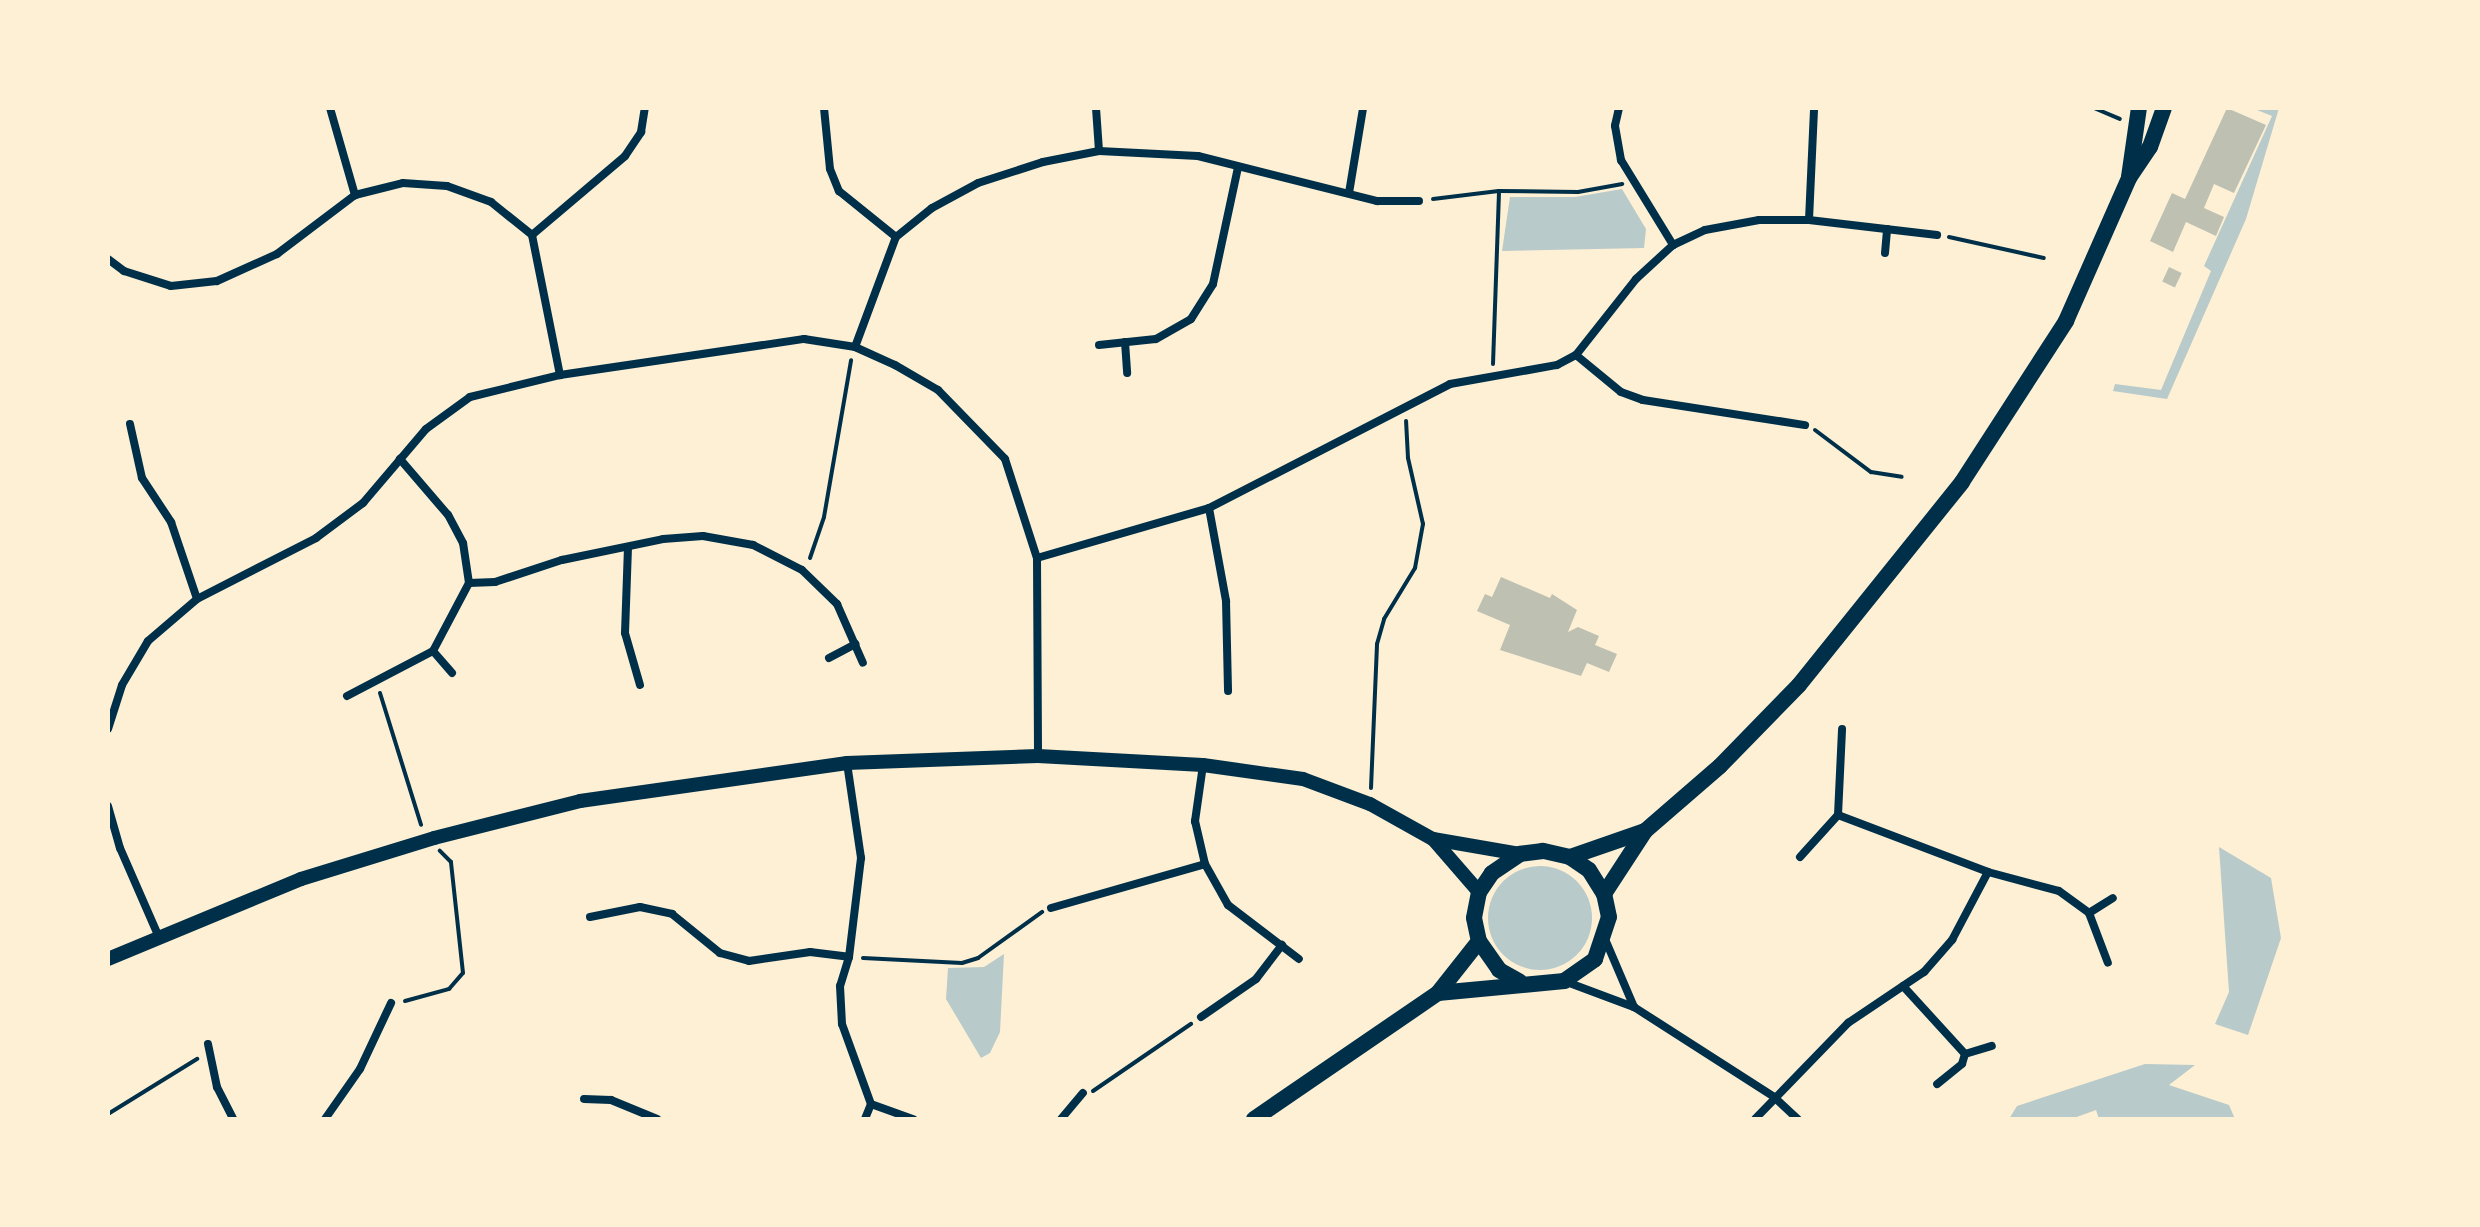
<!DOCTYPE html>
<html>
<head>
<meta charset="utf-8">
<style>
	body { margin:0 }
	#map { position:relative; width:2480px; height:1227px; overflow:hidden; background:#fdf0d5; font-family:"Varela Round",sans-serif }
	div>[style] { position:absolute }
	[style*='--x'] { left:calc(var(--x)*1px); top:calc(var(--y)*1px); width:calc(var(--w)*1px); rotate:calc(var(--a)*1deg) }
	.green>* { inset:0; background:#b9caca }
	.round { border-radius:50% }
	.building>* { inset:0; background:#bec0b2; transform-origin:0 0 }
	.path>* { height:4px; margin:-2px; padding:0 2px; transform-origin:2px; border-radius:2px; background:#003049 }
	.minor>* { height:8px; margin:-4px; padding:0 4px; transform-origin:4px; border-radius:4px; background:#003049 }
	.tertiary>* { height:14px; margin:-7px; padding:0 7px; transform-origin:7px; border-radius:7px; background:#003049 }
	.primary>* { height:16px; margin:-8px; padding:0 8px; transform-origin:8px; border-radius:8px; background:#003049 }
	span { translate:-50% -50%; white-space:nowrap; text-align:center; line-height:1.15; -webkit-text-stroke:8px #fdf0d5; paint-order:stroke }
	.frame { position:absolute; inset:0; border:110px solid #fdf0d5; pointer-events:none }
</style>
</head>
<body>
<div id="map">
	<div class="green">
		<div style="clip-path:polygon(2252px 108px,2279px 108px,2246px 219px,2167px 399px,2113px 391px,2115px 384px,2161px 390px,2211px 271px,2204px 266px,2272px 116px)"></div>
		<div style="clip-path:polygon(1622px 189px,1646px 229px,1644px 248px,1502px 251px,1510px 197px,1575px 197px)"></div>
		<div style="clip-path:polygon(2219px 847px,2271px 878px,2281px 938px,2248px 1035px,2215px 1024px,2229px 992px)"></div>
		<div class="round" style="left:1488px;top:866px;width:104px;height:104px"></div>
		<div style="clip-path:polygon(1004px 954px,1000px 1032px,990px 1053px,981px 1058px,946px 999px,948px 968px,984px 967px)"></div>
		<div style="clip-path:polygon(2145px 1064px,2195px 1065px,2169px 1085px,2229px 1105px,2235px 1119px,2099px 1119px,2096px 1110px,2071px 1119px,2009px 1119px,2017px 1106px)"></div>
	</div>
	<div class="building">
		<div style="clip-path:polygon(2227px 108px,2266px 125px,2234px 193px,2214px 184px,2204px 208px,2224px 217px,2216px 236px,2186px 222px,2173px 252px,2150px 241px,2172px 193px,2185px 199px)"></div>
		<div style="left:2169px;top:267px;width:14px;height:16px;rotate:25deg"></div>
		<div style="clip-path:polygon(1501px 577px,1550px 598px,1552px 594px,1577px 610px,1568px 632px,1578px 627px,1599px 636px,1595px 645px,1617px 654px,1609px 672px,1587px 663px,1581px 676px,1500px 650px,1510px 625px,1477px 611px,1485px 594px,1492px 597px)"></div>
	</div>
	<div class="path">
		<div style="--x:2094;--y:108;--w:28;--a:23"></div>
		<div style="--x:1433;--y:199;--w:66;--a:-6.9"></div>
		<div style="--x:1499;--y:191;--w:79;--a:0.7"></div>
		<div style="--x:1578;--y:192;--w:45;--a:-10.3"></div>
		<div style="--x:1949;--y:237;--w:97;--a:12.5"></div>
		<div style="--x:1493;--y:364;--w:173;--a:-88"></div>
		<div style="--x:1815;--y:430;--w:70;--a:36.9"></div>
		<div style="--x:1871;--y:472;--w:31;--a:9"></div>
		<div style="--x:810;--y:558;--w:43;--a:-71.1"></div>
		<div style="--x:824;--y:517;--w:159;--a:-80.2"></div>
		<div style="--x:380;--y:693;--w:138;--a:72.7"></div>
		<div style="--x:1371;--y:788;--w:144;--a:-87.6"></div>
		<div style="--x:1377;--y:644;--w:26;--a:-74"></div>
		<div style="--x:1384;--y:619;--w:60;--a:-58.7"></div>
		<div style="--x:1415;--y:568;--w:45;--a:-79.7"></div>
		<div style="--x:1423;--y:524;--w:68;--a:-102.8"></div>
		<div style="--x:1408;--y:458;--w:37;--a:-93"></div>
		<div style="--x:863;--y:958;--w:99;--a:2.9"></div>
		<div style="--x:962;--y:963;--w:17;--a:-17"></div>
		<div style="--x:978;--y:958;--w:79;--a:-35.7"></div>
		<div style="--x:405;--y:1001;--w:46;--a:-15.3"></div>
		<div style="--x:449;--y:989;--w:21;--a:-49"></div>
		<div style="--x:463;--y:973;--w:112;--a:-96.2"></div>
		<div style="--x:451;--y:862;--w:16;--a:-135"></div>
		<div style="--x:1093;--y:1091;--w:119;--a:-34.4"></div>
		<div style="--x:108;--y:1114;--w:105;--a:-31.7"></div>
	</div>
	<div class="minor">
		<div style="--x:330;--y:108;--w:91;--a:74"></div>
		<div style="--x:824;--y:108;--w:61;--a:84.4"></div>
		<div style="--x:830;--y:169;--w:24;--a:68"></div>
		<div style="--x:839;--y:191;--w:73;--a:38.9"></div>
		<div style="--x:1096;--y:108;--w:43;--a:86"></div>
		<div style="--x:1619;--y:108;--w:18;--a:103"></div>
		<div style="--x:1615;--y:126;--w:35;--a:80"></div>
		<div style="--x:1621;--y:160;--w:100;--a:58.5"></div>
		<div style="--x:1349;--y:193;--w:86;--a:-80.6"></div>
		<div style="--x:1809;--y:220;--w:112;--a:-87.4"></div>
		<div style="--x:532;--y:235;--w:122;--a:-40.3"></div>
		<div style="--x:625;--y:156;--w:29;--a:-56"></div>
		<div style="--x:641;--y:132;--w:24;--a:-81"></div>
		<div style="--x:1885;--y:253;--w:24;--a:-85"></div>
		<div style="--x:108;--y:259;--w:20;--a:37"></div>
		<div style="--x:124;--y:271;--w:49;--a:17.7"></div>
		<div style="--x:171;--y:286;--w:46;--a:-6.2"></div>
		<div style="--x:217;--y:281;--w:66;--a:-24.2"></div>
		<div style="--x:277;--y:254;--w:98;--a:-37.1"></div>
		<div style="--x:355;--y:195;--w:49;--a:-14"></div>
		<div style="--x:403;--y:183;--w:44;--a:3.9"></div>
		<div style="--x:447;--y:186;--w:47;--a:20"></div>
		<div style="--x:491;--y:202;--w:53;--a:38.8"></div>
		<div style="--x:532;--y:235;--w:143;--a:78.7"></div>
		<div style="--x:1125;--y:342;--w:31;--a:86"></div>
		<div style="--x:1099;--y:345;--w:57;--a:-6"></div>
		<div style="--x:1156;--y:339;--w:40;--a:-29.7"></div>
		<div style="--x:1191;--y:319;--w:41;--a:-57.8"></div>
		<div style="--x:1213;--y:284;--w:120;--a:-77.9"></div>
		<div style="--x:855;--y:347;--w:117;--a:-69.6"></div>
		<div style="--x:896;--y:237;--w:46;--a:-38.9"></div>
		<div style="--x:932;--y:208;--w:52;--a:-28.5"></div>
		<div style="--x:978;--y:183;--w:68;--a:-17.9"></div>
		<div style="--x:1043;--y:162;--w:57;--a:-11.1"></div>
		<div style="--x:1099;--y:151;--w:99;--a:2.9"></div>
		<div style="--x:1198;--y:156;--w:185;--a:14.1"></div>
		<div style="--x:1377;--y:201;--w:42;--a:0"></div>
		<div style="--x:1576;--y:355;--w:58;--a:39.4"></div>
		<div style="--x:1621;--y:392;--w:23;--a:20"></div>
		<div style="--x:1643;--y:400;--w:164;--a:8.8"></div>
		<div style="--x:130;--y:424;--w:55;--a:77.5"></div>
		<div style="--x:142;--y:478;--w:53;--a:56.6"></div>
		<div style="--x:171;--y:522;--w:81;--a:71.3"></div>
		<div style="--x:1209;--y:508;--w:95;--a:79.6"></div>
		<div style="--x:1226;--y:601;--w:90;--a:88.7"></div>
		<div style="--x:628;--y:547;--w:86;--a:92"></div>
		<div style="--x:625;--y:633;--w:54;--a:73.9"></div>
		<div style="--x:1037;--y:558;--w:179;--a:-16.2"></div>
		<div style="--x:1209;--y:508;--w:271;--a:-27.2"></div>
		<div style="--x:1450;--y:384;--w:109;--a:-10.1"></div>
		<div style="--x:1557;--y:365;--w:21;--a:-28"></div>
		<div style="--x:1576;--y:355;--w:97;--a:-51.7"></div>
		<div style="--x:1636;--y:279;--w:50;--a:-42.6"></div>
		<div style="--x:1673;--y:245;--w:35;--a:-25"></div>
		<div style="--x:1705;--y:230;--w:55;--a:-10.5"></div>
		<div style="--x:1759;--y:220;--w:50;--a:0"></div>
		<div style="--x:1809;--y:220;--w:129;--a:6.7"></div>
		<div style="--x:469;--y:583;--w:26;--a:-2"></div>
		<div style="--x:495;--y:582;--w:71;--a:-18.2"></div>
		<div style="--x:562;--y:560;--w:103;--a:-11.7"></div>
		<div style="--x:663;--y:539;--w:40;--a:-4.3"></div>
		<div style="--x:703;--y:536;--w:51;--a:10.2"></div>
		<div style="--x:753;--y:545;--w:55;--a:27"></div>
		<div style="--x:802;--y:570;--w:49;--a:44.2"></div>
		<div style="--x:837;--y:604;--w:64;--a:66.2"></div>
		<div style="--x:433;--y:651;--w:29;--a:49"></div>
		<div style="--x:829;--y:658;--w:30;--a:-28"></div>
		<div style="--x:347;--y:696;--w:97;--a:-27.6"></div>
		<div style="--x:433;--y:651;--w:77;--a:-62.1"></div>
		<div style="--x:469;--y:583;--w:40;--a:-98.5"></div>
		<div style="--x:463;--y:543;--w:32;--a:-118"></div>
		<div style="--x:448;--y:515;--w:74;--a:-130.6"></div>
		<div style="--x:108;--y:729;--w:46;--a:-72.3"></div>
		<div style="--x:122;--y:685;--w:51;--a:-59.4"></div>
		<div style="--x:148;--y:641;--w:65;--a:-40.6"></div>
		<div style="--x:197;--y:599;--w:134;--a:-27.1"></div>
		<div style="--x:316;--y:538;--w:59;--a:-36.7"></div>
		<div style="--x:363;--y:503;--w:97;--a:-49.6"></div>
		<div style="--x:426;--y:429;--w:54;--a:-36"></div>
		<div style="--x:470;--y:397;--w:93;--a:-13.7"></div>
		<div style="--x:560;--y:375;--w:247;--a:-8.4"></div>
		<div style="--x:804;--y:339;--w:52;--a:8.9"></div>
		<div style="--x:855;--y:347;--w:44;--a:24.2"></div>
		<div style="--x:895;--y:365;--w:50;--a:30.2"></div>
		<div style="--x:938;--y:390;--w:96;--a:45.8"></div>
		<div style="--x:1005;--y:459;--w:104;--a:72.1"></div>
		<div style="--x:1037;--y:558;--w:198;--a:89.7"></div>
		<div style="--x:847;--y:763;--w:96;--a:81.6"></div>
		<div style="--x:861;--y:858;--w:100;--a:96.9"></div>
		<div style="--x:849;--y:957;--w:30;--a:107"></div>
		<div style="--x:840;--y:986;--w:38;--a:87"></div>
		<div style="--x:842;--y:1024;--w:85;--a:70.1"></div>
		<div style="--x:871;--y:1104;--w:16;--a:112"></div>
		<div style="--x:1203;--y:765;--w:57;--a:98.1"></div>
		<div style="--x:1195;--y:821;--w:44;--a:76.9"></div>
		<div style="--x:1205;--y:864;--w:47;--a:60.7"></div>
		<div style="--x:1228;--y:905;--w:89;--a:37.3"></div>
		<div style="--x:108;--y:806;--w:44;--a:74.1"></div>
		<div style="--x:120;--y:848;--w:95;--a:66.4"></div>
		<div style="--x:1838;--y:815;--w:86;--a:-87.3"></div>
		<div style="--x:1800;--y:857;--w:57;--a:-47.9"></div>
		<div style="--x:1838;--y:815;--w:160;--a:20.8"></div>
		<div style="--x:1988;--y:872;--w:73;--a:15"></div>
		<div style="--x:2059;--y:891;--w:37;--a:36"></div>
		<div style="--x:2089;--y:913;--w:53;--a:69.2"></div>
		<div style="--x:1051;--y:908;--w:160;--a:-15.9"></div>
		<div style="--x:2089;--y:913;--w:28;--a:-32"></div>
		<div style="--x:590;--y:917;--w:51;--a:-11.3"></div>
		<div style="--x:640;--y:907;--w:33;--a:12"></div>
		<div style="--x:672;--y:914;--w:62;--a:39.1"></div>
		<div style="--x:720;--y:953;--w:30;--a:15"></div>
		<div style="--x:749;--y:961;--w:62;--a:-8.4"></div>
		<div style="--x:810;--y:952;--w:39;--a:7"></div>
		<div style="--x:1605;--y:939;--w:74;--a:66.9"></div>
		<div style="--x:1564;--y:981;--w:75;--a:20.4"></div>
		<div style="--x:1634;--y:1007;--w:166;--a:32.7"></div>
		<div style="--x:1774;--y:1097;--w:33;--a:43"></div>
		<div style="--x:1903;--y:986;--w:92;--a:47.6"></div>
		<div style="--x:1965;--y:1054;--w:10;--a:107"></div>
		<div style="--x:1962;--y:1064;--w:32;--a:141"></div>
		<div style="--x:1201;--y:1017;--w:67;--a:-34.6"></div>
		<div style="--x:1256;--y:979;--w:43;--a:-52.6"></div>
		<div style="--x:208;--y:1044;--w:44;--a:78.2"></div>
		<div style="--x:217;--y:1087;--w:36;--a:63"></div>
		<div style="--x:1965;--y:1054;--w:28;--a:-17"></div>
		<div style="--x:584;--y:1099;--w:27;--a:2"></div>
		<div style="--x:611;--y:1100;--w:50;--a:22.4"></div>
		<div style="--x:871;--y:1104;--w:45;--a:19.7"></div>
		<div style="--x:325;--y:1119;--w:61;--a:-55"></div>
		<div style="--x:360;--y:1069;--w:73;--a:-64.8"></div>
		<div style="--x:1061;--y:1119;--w:34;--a:-50"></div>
		<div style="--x:1755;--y:1119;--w:134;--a:-45.9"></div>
		<div style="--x:1848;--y:1023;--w:92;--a:-33.9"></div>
		<div style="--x:1924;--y:972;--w:43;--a:-48.8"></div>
		<div style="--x:1952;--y:940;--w:77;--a:-62.1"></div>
	</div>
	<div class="tertiary">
		<div style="--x:1433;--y:839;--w:88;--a:9.8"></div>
		<div style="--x:108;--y:959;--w:209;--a:-22.5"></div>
		<div style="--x:301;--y:879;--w:139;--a:-17.1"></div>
		<div style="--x:434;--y:838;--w:151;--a:-14.2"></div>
		<div style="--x:580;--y:801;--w:270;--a:-8.1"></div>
		<div style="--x:847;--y:763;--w:191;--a:-2.1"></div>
		<div style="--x:1038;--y:756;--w:165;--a:3.1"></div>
		<div style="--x:1203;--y:765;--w:101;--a:8"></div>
		<div style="--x:1303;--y:779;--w:72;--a:20.5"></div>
		<div style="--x:1370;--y:804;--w:72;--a:29.1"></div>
		<div style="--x:1433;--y:839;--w:70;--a:49"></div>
	</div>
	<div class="primary">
		<div style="--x:2129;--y:177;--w:70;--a:-81.8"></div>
		<div style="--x:1570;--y:857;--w:79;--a:-19.1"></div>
		<div style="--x:1604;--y:894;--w:75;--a:-56.9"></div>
		<div style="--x:1645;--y:831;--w:99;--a:-40.9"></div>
		<div style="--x:1720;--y:766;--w:113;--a:-45.7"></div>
		<div style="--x:1799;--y:685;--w:260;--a:-51.2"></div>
		<div style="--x:1962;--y:482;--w:192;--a:-57.1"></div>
		<div style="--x:2066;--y:321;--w:156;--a:-66.2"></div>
		<div style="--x:2129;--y:178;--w:37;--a:-56"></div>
		<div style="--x:2150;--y:147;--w:41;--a:-70.3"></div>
		<div style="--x:1438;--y:993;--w:127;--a:-5.4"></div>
		<div style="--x:1564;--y:981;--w:38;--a:-35"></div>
		<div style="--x:1595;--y:959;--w:44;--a:-71.6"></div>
		<div style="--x:1609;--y:917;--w:24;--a:-102"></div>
		<div style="--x:1604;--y:894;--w:28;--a:-122"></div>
		<div style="--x:1589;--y:870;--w:23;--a:-146"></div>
		<div style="--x:1570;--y:857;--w:28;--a:-167"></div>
		<div style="--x:1543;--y:851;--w:23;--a:173"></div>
		<div style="--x:1520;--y:854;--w:34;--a:146"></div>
		<div style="--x:1492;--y:873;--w:23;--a:124"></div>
		<div style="--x:1479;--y:892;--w:26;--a:101"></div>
		<div style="--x:1474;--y:918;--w:24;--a:78"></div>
		<div style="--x:1479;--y:941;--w:35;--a:55"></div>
		<div style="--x:1499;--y:970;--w:23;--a:29"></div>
		<div style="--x:1254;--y:1119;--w:223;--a:-34.4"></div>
		<div style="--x:1438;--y:993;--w:66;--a:-51.7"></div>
	</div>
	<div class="frame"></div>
</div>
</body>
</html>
